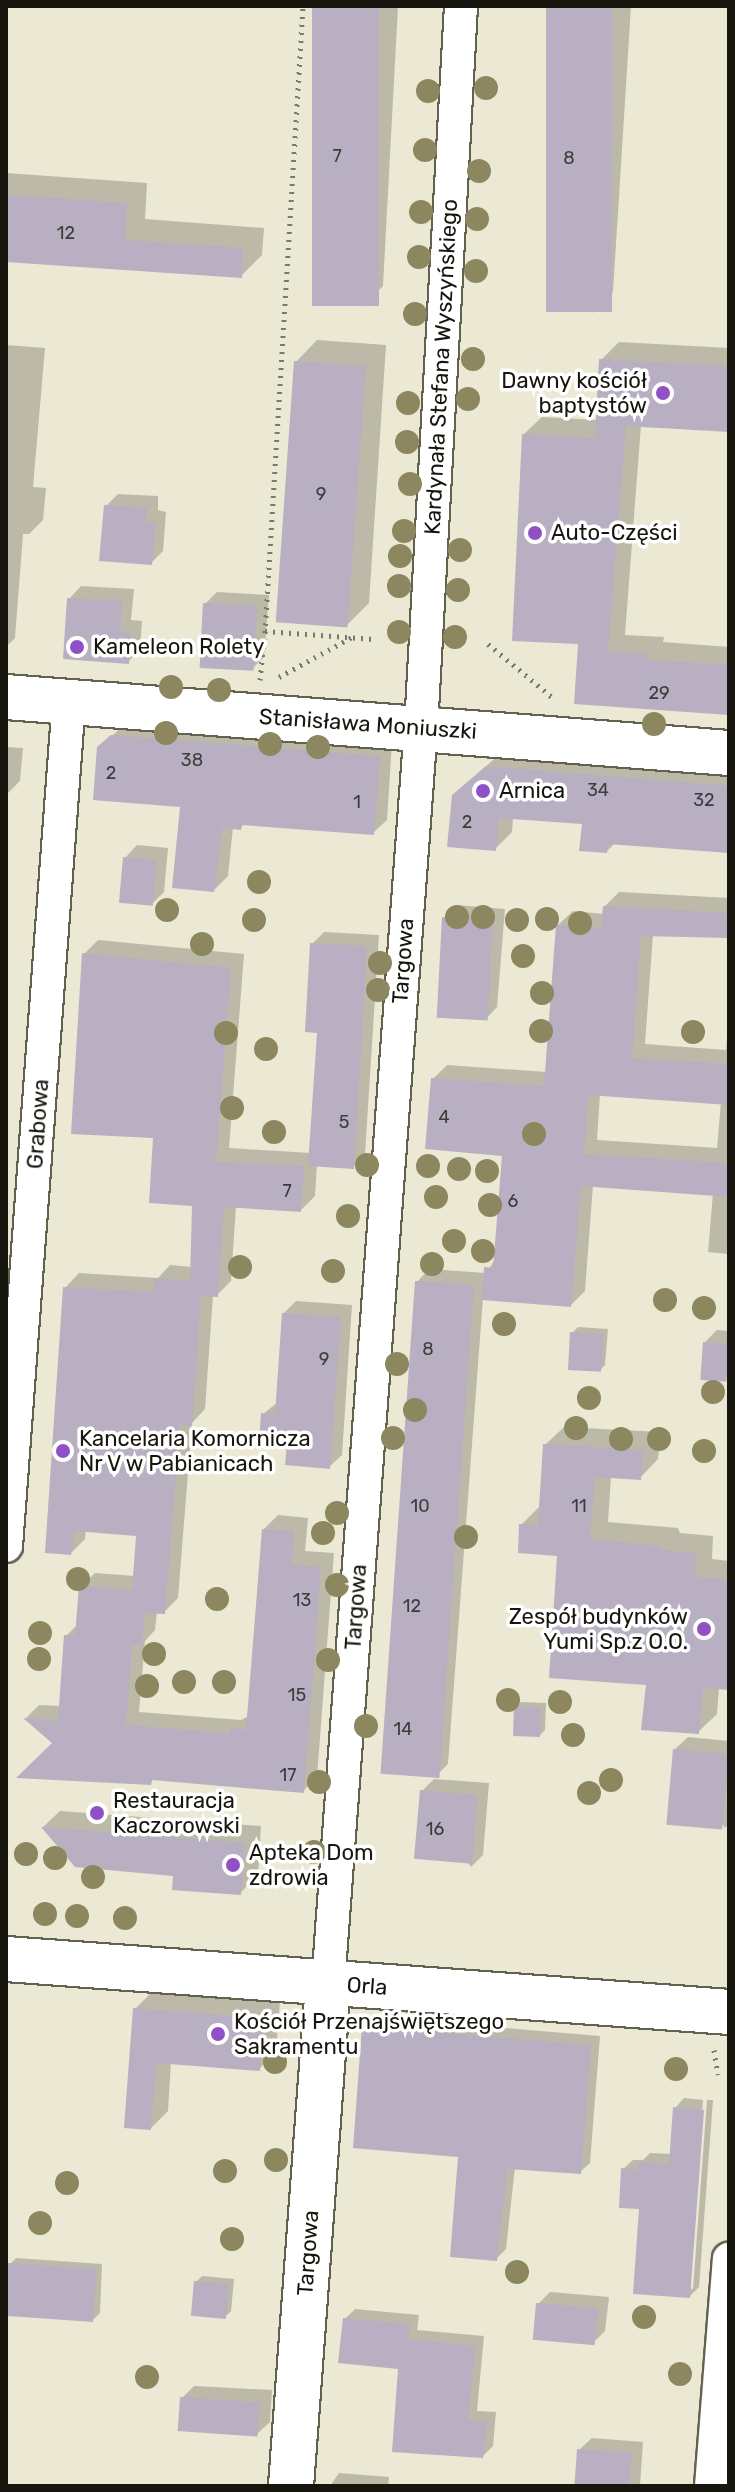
<!DOCTYPE html>
<html>
<head>
<meta charset="utf-8">
<style>
	body { margin:0 }
	#map { position:relative; width:735px; height:2492px; overflow:hidden; background:#ebe8d3; font-family:Rubik,sans-serif }
	div>[style] { position:absolute }
	[style*='--x'] { left:calc(var(--x)*1px); top:calc(var(--y)*1px); width:calc(var(--w)*1px); rotate:calc(var(--a)*1deg) }
	.shadow>* { inset:0; background:#0003 }
	.building>* { inset:0; background:#b8afc2; transform-origin:0 0 }
	.path>* { height:5px; margin-top:-2.5px; transform-origin:0; background:repeating-linear-gradient(90deg,#7b796b 0 2px,transparent 0 8px) }
	.roads { filter:drop-shadow(2px 0 #63614f) drop-shadow(-2px 0 #63614f) drop-shadow(0 2px #63614f) drop-shadow(0 -2px #63614f) }
	.street>* { height:32px; margin:-16px; padding:0 16px; transform-origin:16px; border-radius:16px; background:#fff }
	.secondary>* { height:44px; margin:-22px; padding:0 22px; transform-origin:22px; border-radius:22px; background:#fff }
	.trees>* { width:24px; height:24px; margin:-12px; border-radius:50%; background:#8c875f }
	.dots>* { width:22px; height:22px; translate:-50% -50%; box-sizing:border-box; border:4px solid #fff; border-radius:50% }
	span { translate:-50% -50%; white-space:nowrap; text-align:center; line-height:1.15; -webkit-text-stroke:7px #fff; paint-order:stroke }
	.number-label { font-size:18px; color:#3e3c3b }
	.number-label span { -webkit-text-stroke-width:0 }
	.street-label { font-size:22px; color:#16150e }
	.poi-label { font-size:22px; color:#16150e }
	.right { translate:-100% -50%; text-align:right }
	.left { translate:0 -50%; text-align:left }
	.frame { position:absolute; inset:0; border:8px solid #16150e; pointer-events:none }
</style>
</head>
<body>
<div id="map">
	<div class="shadow">
		<div style="clip-path:polygon(314px 6px,398px 6px,383px 286px,362px 307px)"></div>
		<div style="clip-path:polygon(548px 6px,631px 6px,613px 292px,592px 313px)"></div>
		<div style="clip-path:polygon(6px 173px,147px 183px,145px 219px,264px 228px,262px 255px,241px 276px,6px 260px)"></div>
		<div style="clip-path:polygon(317px 340px,386px 345px,369px 603px,348px 624px,296px 362px)"></div>
		<div style="clip-path:polygon(619px 342px,729px 348px,729px 430px,641px 425px,625px 635px,664px 637px,663px 642px,729px 647px,729px 713px,580px 642px,524px 434px,542px 417px,598px 420px,601px 360px)"></div>
		<div style="clip-path:polygon(6px 345px,45px 348px,33px 487px,46px 488px,43px 520px,29px 534px,23px 534px,15px 638px,6px 647px)"></div>
		<div style="clip-path:polygon(118px 494px,158px 496px,158px 510px,166px 512px,163px 551px,151px 563px,106px 506px)"></div>
		<div style="clip-path:polygon(81px 586px,134px 589px,131px 620px,142px 621px,140px 649px,128px 662px,69px 599px)"></div>
		<div style="clip-path:polygon(217px 592px,269px 595px,264px 657px,252px 669px,205px 604px)"></div>
		<div style="clip-path:polygon(127px 722px,392px 743px,387px 820px,373px 833px,245px 823px,240px 828px,233px 827px,228px 876px,214px 890px,182px 806px,99px 748px)"></div>
		<div style="clip-path:polygon(6px 747px,23px 748px,20px 781px,8px 793px)"></div>
		<div style="clip-path:polygon(504px 750px,729px 768px,729px 851px,616px 842px,607px 851px,584px 822px,513px 817px,512px 832px,495px 849px,453px 796px)"></div>
		<div style="clip-path:polygon(137px 845px,168px 848px,164px 892px,151px 905px,125px 858px)"></div>
		<div style="clip-path:polygon(evenodd,619px 892px,729px 898px,729px 936px,653px 934px,645px 1044px,726px 1050px,729px 1015px,729px 1254px,708px 1252px,713px 1193px,593px 1185px,585px 1291px,571px 1305px,483px 1298px,448px 1764px,436px 1776px,417px 1282px,429px 1269px,486px 1273px,496px 1258px,504px 1154px,433px 1079px,447px 1065px,547px 1072px,558px 925px,573px 911px,604px 914px,605px 906px,619px 892px,600px 1094px,721px 1102px,717px 1148px,597px 1140px,600px 1094px)"></div>
		<div style="clip-path:polygon(456px 905px,505px 909px,497px 1007px,485px 1020px,444px 918px)"></div>
		<div style="clip-path:polygon(324px 932px,379px 935px,365px 1154px,353px 1167px,317px 1164px,315px 1196px,301px 1210px,236px 1206px,231px 1281px,217px 1295px,213px 1295px,205px 1409px,192px 1423px,178px 1598px,164px 1612px,157px 1612px,155px 1630px,145px 1641px,139px 1712px,241px 1720px,249px 1716px,264px 1529px,278px 1515px,308px 1518px,305px 1551px,334px 1553px,317px 1777px,303px 1791px,155px 1778px,150px 1783px,54px 1742px,26px 1718px,39px 1705px,61px 1706px,66px 1636px,78px 1624px,81px 1587px,95px 1573px,135px 1576px,138px 1534px,86px 1530px,85px 1539px,71px 1553px,65px 1288px,79px 1273px,158px 1278px,170px 1265px,192px 1267px,194px 1205px,156px 1136px,84px 954px,98px 940px,244px 954px,229px 1148px,311px 1153px,319px 1031px,312px 944px)"></div>
		<div style="clip-path:polygon(296px 1301px,352px 1305px,342px 1455px,329px 1467px,289px 1442px,263px 1414px,278px 1402px,284px 1313px)"></div>
		<div style="clip-path:polygon(578px 1327px,608px 1329px,605px 1365px,599px 1371px,572px 1333px)"></div>
		<div style="clip-path:polygon(717px 1330px,729px 1331px,729px 1381px,705px 1342px)"></div>
		<div style="clip-path:polygon(564px 1427px,661px 1432px,658px 1459px,640px 1478px,611px 1476px,608px 1522px,678px 1528px,680px 1533px,713px 1536px,712px 1559px,729px 1561px,729px 1688px,719px 1687px,717px 1714px,698px 1732px,648px 1683px,559px 1555px,521px 1525px,539px 1507px,545px 1445px)"></div>
		<div style="clip-path:polygon(521px 1702px,546px 1703px,545px 1730px,539px 1736px,515px 1708px)"></div>
		<div style="clip-path:polygon(688px 1737px,729px 1741px,729px 1824px,725px 1828px,675px 1749px)"></div>
		<div style="clip-path:polygon(434px 1779px,489px 1783px,483px 1855px,471px 1867px,422px 1791px)"></div>
		<div style="clip-path:polygon(60px 1811px,261px 1826px,258px 1876px,240px 1893px,175px 1874px,43px 1827px)"></div>
		<div style="clip-path:polygon(152px 1992px,280px 2001px,276px 2051px,259px 2069px,171px 2062px,168px 2111px,151px 2128px,135px 2009px)"></div>
		<div style="clip-path:polygon(374px 2017px,600px 2036px,590px 2163px,580px 2172px,515px 2167px,506px 2249px,496px 2259px,461px 2155px,364px 2027px)"></div>
		<div style="clip-path:polygon(684px 2098px,703px 2100px,689px 2289px,693px 2289px,707px 2100px,713px 2100px,699px 2287px,690px 2296px,623px 2169px,633px 2160px,643px 2160px,650px 2153px,671px 2154px,675px 2108px)"></div>
		<div style="clip-path:polygon(16px 2258px,102px 2264px,100px 2313px,94px 2319px,10px 2264px)"></div>
		<div style="clip-path:polygon(202px 2276px,234px 2279px,231px 2311px,225px 2317px,196px 2282px)"></div>
		<div style="clip-path:polygon(550px 2292px,609px 2297px,605px 2331px,593px 2343px,538px 2304px)"></div>
		<div style="clip-path:polygon(355px 2309px,419px 2315px,417px 2330px,484px 2336px,477px 2411px,496px 2412px,493px 2446px,483px 2456px,400px 2367px,345px 2319px)"></div>
		<div style="clip-path:polygon(194px 2386px,272px 2390px,270px 2422px,257px 2434px,182px 2398px)"></div>
		<div style="clip-path:polygon(592px 2438px,643px 2442px,640px 2486px,577px 2486px,579px 2450px)"></div>
		<div style="clip-path:polygon(339px 2473px,389px 2477px,388px 2486px,330px 2486px)"></div>
	</div>
	<div class="building">
		<div style="left:312px;top:6px;width:67px;height:300px"></div>
		<div style="left:546px;top:6px;width:66px;height:306px"></div>
		<div style="clip-path:polygon(6px 195px,127px 203px,125px 240px,243px 248px,242px 278px,6px 262px)"></div>
		<div style="clip-path:polygon(599px 359px,729px 366px,729px 432px,626px 426px,608px 652px,647px 654px,646px 660px,729px 665px,729px 715px,574px 704px,578px 644px,512px 641px,522px 434px,595px 438px)"></div>
		<div style="left:294px;top:361px;width:72px;height:262px;rotate:4deg"></div>
		<div style="clip-path:polygon(104px 505px,147px 508px,146px 522px,155px 523px,152px 565px,99px 561px)"></div>
		<div style="clip-path:polygon(67px 598px,122px 601px,120px 632px,131px 632px,129px 664px,63px 659px)"></div>
		<div style="left:203px;top:603px;width:54px;height:65px;rotate:3deg"></div>
		<div style="clip-path:polygon(111px 735px,380px 756px,374px 835px,242px 825px,241px 830px,222px 828px,214px 892px,172px 888px,180px 807px,93px 800px,97px 747px)"></div>
		<div style="clip-path:polygon(486px 766px,729px 786px,729px 853px,608px 844px,607px 853px,579px 851px,582px 824px,499px 818px,496px 851px,447px 847px,452px 795px)"></div>
		<div style="left:123px;top:857px;width:34px;height:46px;rotate:5deg"></div>
		<div style="clip-path:polygon(603px 906px,729px 913px,729px 938px,641px 936px,632px 1058px,729px 1064px,729px 1105px,588px 1095px,584px 1154px,729px 1163px,729px 1197px,581px 1186px,571px 1307px,482px 1300px,484px 1267px,493px 1268px,502px 1156px,425px 1149px,431px 1078px,544px 1086px,556px 925px,601px 928px)"></div>
		<div style="left:442px;top:917px;width:51px;height:101px;rotate:3deg"></div>
		<div style="clip-path:polygon(310px 943px,367px 946px,354px 1169px,308px 1166px,317px 1033px,305px 1032px)"></div>
		<div style="clip-path:polygon(82px 953px,231px 968px,216px 1162px,304px 1166px,301px 1212px,224px 1207px,218px 1297px,201px 1296px,192px 1426px,180px 1425px,165px 1614px,145px 1613px,142px 1646px,132px 1645px,126px 1725px,230px 1733px,230px 1728px,246px 1730px,262px 1529px,294px 1531px,292px 1565px,321px 1567px,304px 1793px,152px 1780px,151px 1785px,16px 1778px,52px 1743px,23px 1718px,58px 1720px,64px 1635px,75px 1636px,79px 1586px,132px 1590px,136px 1536px,74px 1531px,71px 1555px,45px 1553px,63px 1287px,153px 1292px,154px 1278px,190px 1281px,192px 1206px,149px 1203px,153px 1138px,71px 1134px)"></div>
		<div style="left:415px;top:1281px;width:59px;height:494px;rotate:4deg"></div>
		<div style="clip-path:polygon(282px 1313px,341px 1317px,330px 1469px,285px 1465px,287px 1444px,259px 1442px,261px 1413px,275px 1414px)"></div>
		<div style="left:570px;top:1332px;width:33px;height:38px;rotate:3deg"></div>
		<div style="left:703px;top:1342px;width:26px;height:38px;rotate:4deg"></div>
		<div style="clip-path:polygon(543px 1444px,644px 1450px,641px 1480px,595px 1477px,590px 1539px,660px 1546px,662px 1550px,696px 1553px,695px 1577px,729px 1579px,729px 1690px,703px 1688px,699px 1734px,641px 1730px,646px 1685px,549px 1678px,557px 1556px,518px 1553px,519px 1524px,538px 1526px)"></div>
		<div style="left:514px;top:1707px;width:27px;height:29px;rotate:2deg"></div>
		<div style="left:673px;top:1749px;width:56px;height:76px;rotate:5deg"></div>
		<div style="left:420px;top:1790px;width:58px;height:69px;rotate:5deg"></div>
		<div style="clip-path:polygon(41px 1827px,245px 1843px,241px 1895px,172px 1890px,173px 1876px,75px 1867px)"></div>
		<div style="clip-path:polygon(133px 2008px,264px 2018px,260px 2071px,156px 2063px,151px 2130px,124px 2128px)"></div>
		<div style="clip-path:polygon(362px 2026px,591px 2045px,581px 2174px,507px 2169px,497px 2261px,450px 2257px,458px 2157px,353px 2148px)"></div>
		<div style="clip-path:polygon(673px 2107px,704px 2110px,690px 2298px,633px 2294px,639px 2209px,619px 2208px,621px 2168px,638px 2170px,638px 2162px,669px 2164px)"></div>
		<div style="left:8px;top:2263px;width:89px;height:53px;rotate:4deg"></div>
		<div style="left:194px;top:2281px;width:35px;height:35px;rotate:5deg"></div>
		<div style="left:536px;top:2303px;width:62px;height:37px;rotate:5deg"></div>
		<div style="clip-path:polygon(343px 2318px,410px 2324px,408px 2339px,475px 2346px,468px 2421px,487px 2422px,483px 2458px,392px 2452px,398px 2369px,338px 2363px)"></div>
		<div style="left:180px;top:2397px;width:80px;height:34px;rotate:4deg"></div>
		<div style="left:577px;top:2449px;width:55px;height:37px;rotate:4deg"></div>
	</div>
	<div class="path">
		<div style="--x:265;--y:633;--w:628;--a:-86.53"></div>
		<div style="--x:488;--y:644;--w:85;--a:39.7"></div>
		<div style="--x:279;--y:677;--w:83;--a:-28.7"></div>
		<div style="--x:260;--y:680;--w:49;--a:-84.2"></div>
		<div style="--x:265;--y:631;--w:109;--a:4.2"></div>
		<div style="--x:714;--y:2050;--w:25;--a:81"></div>
	</div>
	<div class="roads">
		<div class="street">
			<div style="--x:6;--y:1546;--w:847;--a:-85.74"></div>
			<div style="--x:328;--y:1984;--w:1259;--a:-85.77"></div>
			<div style="--x:421;--y:728;--w:723;--a:-86.83"></div>
			<div style="--x:711;--y:2486;--w:228;--a:-85.5"></div>
		</div>
		<div class="secondary">
			<div style="--x:6;--y:697;--w:725;--a:4.43"></div>
			<div style="--x:6;--y:1959;--w:725;--a:4.19"></div>
			<div style="--x:291;--y:2486;--w:503;--a:-85.78"></div>
		</div>
	</div>
	<div class="trees">
		<div style="left:486px;top:88px"></div>
		<div style="left:428px;top:91px"></div>
		<div style="left:425px;top:150px"></div>
		<div style="left:479px;top:171px"></div>
		<div style="left:421px;top:212px"></div>
		<div style="left:477px;top:219px"></div>
		<div style="left:419px;top:257px"></div>
		<div style="left:476px;top:271px"></div>
		<div style="left:415px;top:314px"></div>
		<div style="left:473px;top:359px"></div>
		<div style="left:468px;top:399px"></div>
		<div style="left:408px;top:403px"></div>
		<div style="left:407px;top:442px"></div>
		<div style="left:410px;top:484px"></div>
		<div style="left:404px;top:531px"></div>
		<div style="left:460px;top:550px"></div>
		<div style="left:400px;top:556px"></div>
		<div style="left:399px;top:586px"></div>
		<div style="left:458px;top:590px"></div>
		<div style="left:399px;top:632px"></div>
		<div style="left:455px;top:637px"></div>
		<div style="left:171px;top:687px"></div>
		<div style="left:219px;top:690px"></div>
		<div style="left:654px;top:724px"></div>
		<div style="left:166px;top:733px"></div>
		<div style="left:270px;top:744px"></div>
		<div style="left:318px;top:747px"></div>
		<div style="left:259px;top:882px"></div>
		<div style="left:167px;top:910px"></div>
		<div style="left:457px;top:917px"></div>
		<div style="left:483px;top:917px"></div>
		<div style="left:547px;top:919px"></div>
		<div style="left:254px;top:920px"></div>
		<div style="left:517px;top:920px"></div>
		<div style="left:580px;top:923px"></div>
		<div style="left:202px;top:944px"></div>
		<div style="left:523px;top:956px"></div>
		<div style="left:380px;top:963px"></div>
		<div style="left:378px;top:990px"></div>
		<div style="left:542px;top:993px"></div>
		<div style="left:541px;top:1031px"></div>
		<div style="left:693px;top:1032px"></div>
		<div style="left:226px;top:1033px"></div>
		<div style="left:266px;top:1049px"></div>
		<div style="left:232px;top:1108px"></div>
		<div style="left:274px;top:1132px"></div>
		<div style="left:534px;top:1134px"></div>
		<div style="left:367px;top:1165px"></div>
		<div style="left:428px;top:1166px"></div>
		<div style="left:459px;top:1169px"></div>
		<div style="left:487px;top:1171px"></div>
		<div style="left:436px;top:1197px"></div>
		<div style="left:490px;top:1205px"></div>
		<div style="left:348px;top:1216px"></div>
		<div style="left:454px;top:1241px"></div>
		<div style="left:483px;top:1251px"></div>
		<div style="left:432px;top:1264px"></div>
		<div style="left:240px;top:1267px"></div>
		<div style="left:333px;top:1271px"></div>
		<div style="left:665px;top:1300px"></div>
		<div style="left:704px;top:1308px"></div>
		<div style="left:504px;top:1324px"></div>
		<div style="left:397px;top:1364px"></div>
		<div style="left:713px;top:1392px"></div>
		<div style="left:589px;top:1398px"></div>
		<div style="left:415px;top:1410px"></div>
		<div style="left:576px;top:1428px"></div>
		<div style="left:393px;top:1438px"></div>
		<div style="left:621px;top:1439px"></div>
		<div style="left:659px;top:1439px"></div>
		<div style="left:704px;top:1451px"></div>
		<div style="left:337px;top:1513px"></div>
		<div style="left:323px;top:1533px"></div>
		<div style="left:466px;top:1537px"></div>
		<div style="left:78px;top:1579px"></div>
		<div style="left:337px;top:1585px"></div>
		<div style="left:217px;top:1599px"></div>
		<div style="left:40px;top:1633px"></div>
		<div style="left:154px;top:1654px"></div>
		<div style="left:39px;top:1659px"></div>
		<div style="left:328px;top:1660px"></div>
		<div style="left:184px;top:1682px"></div>
		<div style="left:224px;top:1682px"></div>
		<div style="left:147px;top:1686px"></div>
		<div style="left:508px;top:1700px"></div>
		<div style="left:560px;top:1702px"></div>
		<div style="left:366px;top:1726px"></div>
		<div style="left:573px;top:1735px"></div>
		<div style="left:611px;top:1780px"></div>
		<div style="left:319px;top:1782px"></div>
		<div style="left:589px;top:1793px"></div>
		<div style="left:314px;top:1852px"></div>
		<div style="left:26px;top:1854px"></div>
		<div style="left:55px;top:1858px"></div>
		<div style="left:93px;top:1877px"></div>
		<div style="left:45px;top:1914px"></div>
		<div style="left:77px;top:1916px"></div>
		<div style="left:125px;top:1918px"></div>
		<div style="left:275px;top:2062px"></div>
		<div style="left:676px;top:2069px"></div>
		<div style="left:276px;top:2160px"></div>
		<div style="left:225px;top:2171px"></div>
		<div style="left:67px;top:2183px"></div>
		<div style="left:40px;top:2223px"></div>
		<div style="left:232px;top:2239px"></div>
		<div style="left:517px;top:2272px"></div>
		<div style="left:644px;top:2317px"></div>
		<div style="left:680px;top:2374px"></div>
		<div style="left:147px;top:2377px"></div>
	</div>
	<div class="dots">
		<div style="left:663px;top:393px;background:#9151c6"></div>
		<div style="left:535px;top:533px;background:#9151c6"></div>
		<div style="left:77px;top:647px;background:#9151c6"></div>
		<div style="left:483px;top:791px;background:#9151c6"></div>
		<div style="left:63px;top:1451px;background:#9151c6"></div>
		<div style="left:704px;top:1629px;background:#9151c6"></div>
		<div style="left:97px;top:1813px;background:#9151c6"></div>
		<div style="left:233px;top:1865px;background:#9151c6"></div>
		<div style="left:218px;top:2034px;background:#9151c6"></div>
	</div>
	<div class="number-label">
		<span style="left:337px;top:156px">7</span>
		<span style="left:569px;top:158px">8</span>
		<span style="left:66px;top:233px">12</span>
		<span style="left:321px;top:494px">9</span>
		<span style="left:659px;top:693px">29</span>
		<span style="left:192px;top:760px">38</span>
		<span style="left:111px;top:773px">2</span>
		<span style="left:598px;top:790px">34</span>
		<span style="left:704px;top:800px">32</span>
		<span style="left:357px;top:802px">1</span>
		<span style="left:467px;top:822px">2</span>
		<span style="left:444px;top:1117px">4</span>
		<span style="left:344px;top:1122px">5</span>
		<span style="left:287px;top:1191px">7</span>
		<span style="left:513px;top:1201px">6</span>
		<span style="left:428px;top:1349px">8</span>
		<span style="left:324px;top:1359px">9</span>
		<span style="left:420px;top:1506px">10</span>
		<span style="left:579px;top:1506px">11</span>
		<span style="left:302px;top:1600px">13</span>
		<span style="left:412px;top:1606px">12</span>
		<span style="left:297px;top:1695px">15</span>
		<span style="left:403px;top:1729px">14</span>
		<span style="left:288px;top:1775px">17</span>
		<span style="left:435px;top:1829px">16</span>
	</div>
	<div class="street-label">
		<span style="left:441px;top:367px;rotate:-87deg">Kardynała Stefana Wyszyńskiego</span>
		<span style="left:368px;top:724px;rotate:4deg">Stanisława Moniuszki</span>
		<span style="left:403px;top:961px;rotate:-86deg">Targowa</span>
		<span style="left:38px;top:1124px;rotate:-86deg">Grabowa</span>
		<span style="left:356px;top:1607px;rotate:-86deg">Targowa</span>
		<span style="left:367px;top:1986px;rotate:4deg">Orla</span>
		<span style="left:308px;top:2253px;rotate:-86deg">Targowa</span>
	</div>
	<div class="poi-label">
		<span class="right" style="left:647px;top:393px">Dawny kościół<br>baptystów</span>
		<span class="left" style="left:551px;top:533px">Auto-Części</span>
		<span class="left" style="left:93px;top:647px">Kameleon Rolety</span>
		<span class="left" style="left:499px;top:791px">Arnica</span>
		<span class="left" style="left:79px;top:1451px">Kancelaria Komornicza<br>Nr V w Pabianicach</span>
		<span class="right" style="left:688px;top:1629px">Zespół budynków<br>Yumi Sp.z O.O.</span>
		<span class="left" style="left:113px;top:1813px">Restauracja<br>Kaczorowski</span>
		<span class="left" style="left:249px;top:1865px">Apteka Dom<br>zdrowia</span>
		<span class="left" style="left:234px;top:2034px">Kościół Przenajświętszego<br>Sakramentu</span>
	</div>
	<div class="frame"></div>
</div>
</body>
</html>
